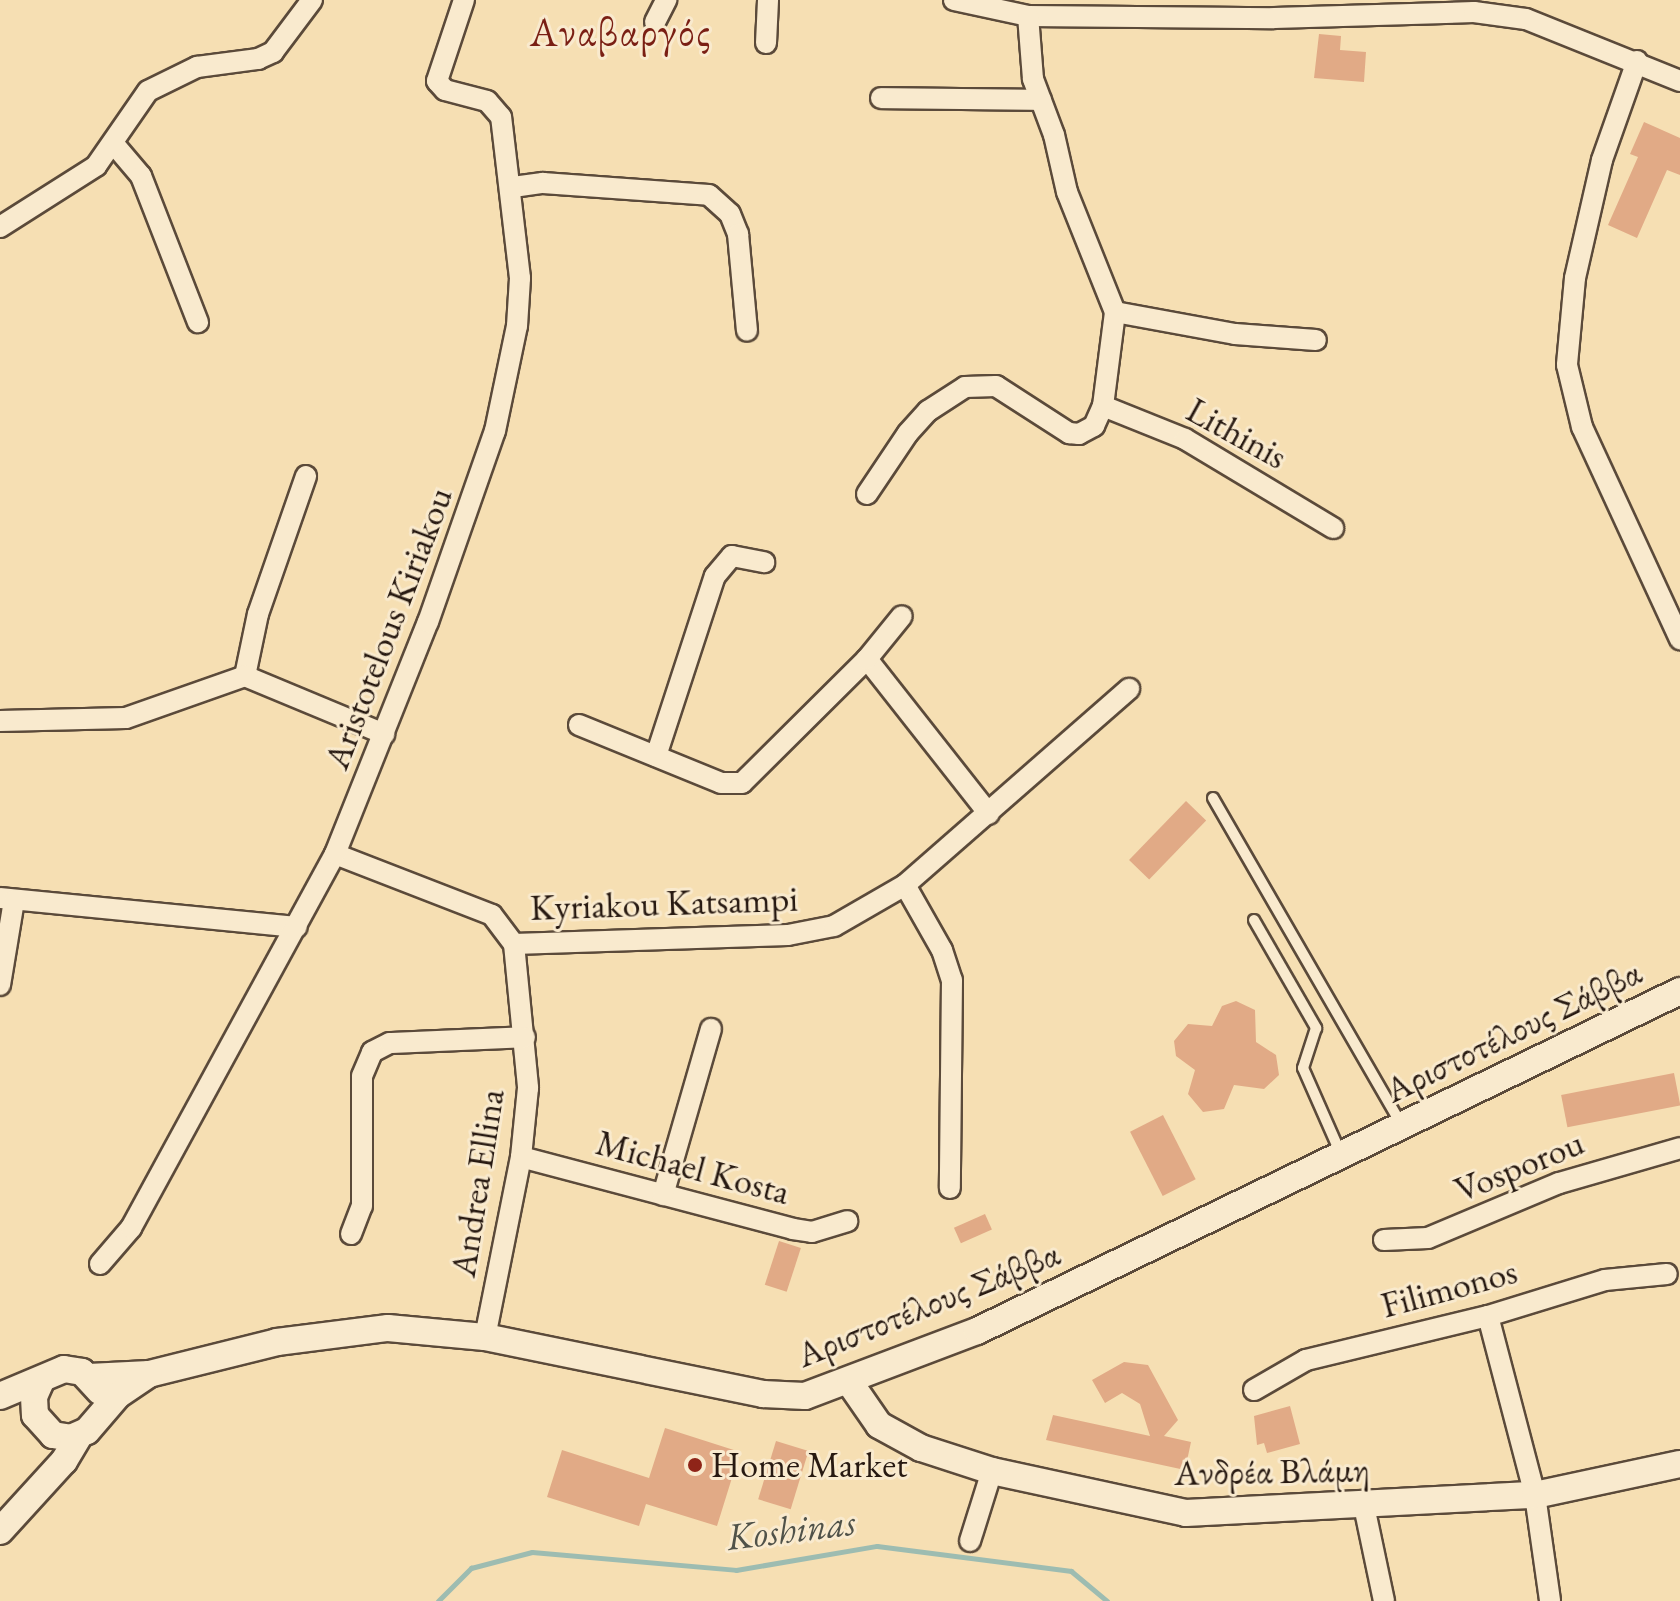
<!DOCTYPE html>
<html>
<head>
<meta charset="utf-8">
<style>
	body { margin:0 }
	#map { position:relative; width:1680px; height:1601px; overflow:hidden; background:#f6dfb3; font-family:"EB Garamond",serif }
	div>[style] { position:absolute }
	[style*='--x'] { left:calc(var(--x)*1px); top:calc(var(--y)*1px); width:calc(var(--w)*1px); rotate:calc(var(--a)*1deg) }
	.stream>* { height:5px; margin:-2.5px; padding:0 2.5px; transform-origin:2.5px; border-radius:2.5px; background:#9dbcb1 }
	.building>* { inset:0; background:#e1aa86; transform-origin:0 0 }
	.roads { filter:drop-shadow(2px 0 #5b4a3a) drop-shadow(-2px 0 #5b4a3a) drop-shadow(0 2px #5b4a3a) drop-shadow(0 -2px #5b4a3a) }
	.service>* { height:10px; margin:-5px; padding:0 5px; transform-origin:5px; border-radius:5px; background:#f9eace }
	.minor>* { height:20px; margin:-10px; padding:0 10px; transform-origin:10px; border-radius:10px; background:#f9eace }
	.tertiary>* { height:26px; margin:-13px; padding:0 13px; transform-origin:13px; border-radius:13px; background:#f9eace }
	.dots>* { width:22px; height:22px; translate:-50% -50%; box-sizing:border-box; border:4px solid #f9eace; border-radius:50% }
	span { translate:-50% -50%; white-space:nowrap; text-align:center; line-height:1.15; -webkit-text-stroke:6px #f9eace; paint-order:stroke }
	.street-label { font-size:36px; color:#271911 }
	.poi-label { font-size:36px; color:#271911 }
	.left { translate:0 -50%; text-align:left }
	.water-label { font-size:38px; color:#505249; font-style:italic }
	.quarter-label { font-size:40px; color:#7a1f14; letter-spacing:2px }
</style>
</head>
<body>
<div id="map">
	<div class="stream">
		<div style="--x:438;--y:1601;--w:47;--a:-45"></div>
		<div style="--x:471;--y:1568;--w:63;--a:-14.7"></div>
		<div style="--x:532;--y:1552;--w:205;--a:5"></div>
		<div style="--x:736;--y:1570;--w:143;--a:-9.7"></div>
		<div style="--x:877;--y:1546;--w:196;--a:7.3"></div>
		<div style="--x:1071;--y:1571;--w:47;--a:39.8"></div>
	</div>
	<div class="building">
		<div style="clip-path:polygon(1319px 34px,1341px 36px,1340px 50px,1366px 52px,1364px 82px,1314px 78px)"></div>
		<div style="clip-path:polygon(1644px 122px,1680px 138px,1680px 175px,1667px 170px,1637px 238px,1608px 225px,1638px 157px,1630px 154px)"></div>
		<div style="left:1186px;top:801px;width:28px;height:82px;rotate:44deg"></div>
		<div style="clip-path:polygon(1236px 1001px,1255px 1010px,1256px 1042px,1276px 1055px,1279px 1075px,1264px 1089px,1234px 1085px,1224px 1109px,1203px 1112px,1188px 1094px,1195px 1070px,1176px 1056px,1174px 1041px,1188px 1024px,1212px 1026px,1222px 1006px)"></div>
		<div style="left:1674px;top:1073px;width:33px;height:115px;rotate:79deg"></div>
		<div style="left:1163px;top:1115px;width:72px;height:37px;rotate:63deg"></div>
		<div style="left:985px;top:1214px;width:17px;height:34px;rotate:66deg"></div>
		<div style="left:779px;top:1241px;width:23px;height:46px;rotate:18deg"></div>
		<div style="clip-path:polygon(1124px 1362px,1148px 1365px,1178px 1420px,1164px 1436px,1191px 1442px,1185px 1470px,1046px 1440px,1053px 1415px,1150px 1436px,1140px 1404px,1122px 1393px,1105px 1403px,1092px 1380px)"></div>
		<div style="clip-path:polygon(1290px 1406px,1300px 1444px,1267px 1453px,1264px 1443px,1257px 1445px,1254px 1416px)"></div>
		<div style="clip-path:polygon(665px 1428px,740px 1452px,717px 1526px,646px 1504px,639px 1526px,547px 1497px,562px 1450px,649px 1478px)"></div>
		<div style="left:776px;top:1441px;width:34px;height:61px;rotate:17deg"></div>
	</div>
	<div class="roads">
		<div class="service">
			<div style="--x:1213;--y:798;--w:376;--a:60"></div>
			<div style="--x:1254;--y:920;--w:125;--a:60.1"></div>
			<div style="--x:1316;--y:1028;--w:42;--a:108"></div>
			<div style="--x:1303;--y:1068;--w:92;--a:66.2"></div>
		</div>
		<div class="minor">
			<div style="--x:954;--y:0;--w:76;--a:12.2"></div>
			<div style="--x:1028;--y:16;--w:246;--a:0.5"></div>
			<div style="--x:1274;--y:18;--w:200;--a:-1.7"></div>
			<div style="--x:1474;--y:12;--w:52;--a:7.7"></div>
			<div style="--x:1526;--y:19;--w:166;--a:21.9"></div>
			<div style="--x:655;--y:22;--w:25;--a:-63"></div>
			<div style="--x:766;--y:43;--w:43;--a:-87.3"></div>
			<div style="--x:1637;--y:61;--w:105;--a:109.5"></div>
			<div style="--x:1602;--y:160;--w:121;--a:102.9"></div>
			<div style="--x:1575;--y:278;--w:87;--a:95.3"></div>
			<div style="--x:1567;--y:365;--w:64;--a:76.4"></div>
			<div style="--x:1582;--y:427;--w:234;--a:65.2"></div>
			<div style="--x:881;--y:98;--w:160;--a:0.7"></div>
			<div style="--x:113;--y:143;--w:43;--a:49.7"></div>
			<div style="--x:141;--y:176;--w:157;--a:68.7"></div>
			<div style="--x:513;--y:187;--w:30;--a:-8"></div>
			<div style="--x:543;--y:183;--w:166;--a:4.1"></div>
			<div style="--x:709;--y:195;--w:28;--a:42"></div>
			<div style="--x:730;--y:214;--w:22;--a:68"></div>
			<div style="--x:738;--y:234;--w:97;--a:84.7"></div>
			<div style="--x:0;--y:227;--w:114;--a:-32.4"></div>
			<div style="--x:96;--y:166;--w:91;--a:-55.3"></div>
			<div style="--x:148;--y:91;--w:55;--a:-26.1"></div>
			<div style="--x:197;--y:67;--w:62;--a:-7.5"></div>
			<div style="--x:258;--y:59;--w:17;--a:-25"></div>
			<div style="--x:273;--y:52;--w:65;--a:-53.1"></div>
			<div style="--x:1115;--y:312;--w:122;--a:10.4"></div>
			<div style="--x:1235;--y:334;--w:81;--a:4.2"></div>
			<div style="--x:1103;--y:406;--w:88;--a:21.9"></div>
			<div style="--x:1185;--y:439;--w:173;--a:31"></div>
			<div style="--x:867;--y:494;--w:73;--a:-56.1"></div>
			<div style="--x:908;--y:433;--w:30;--a:-48"></div>
			<div style="--x:928;--y:411;--w:44;--a:-33"></div>
			<div style="--x:965;--y:387;--w:31;--a:-2"></div>
			<div style="--x:996;--y:386;--w:87;--a:32.8"></div>
			<div style="--x:1069;--y:433;--w:10;--a:6"></div>
			<div style="--x:1079;--y:434;--w:17;--a:-28"></div>
			<div style="--x:1094;--y:426;--w:22;--a:-66"></div>
			<div style="--x:1103;--y:406;--w:95;--a:-82.7"></div>
			<div style="--x:1115;--y:312;--w:129;--a:-111.8"></div>
			<div style="--x:1067;--y:192;--w:58;--a:-102.8"></div>
			<div style="--x:1054;--y:135;--w:60;--a:-110.6"></div>
			<div style="--x:1033;--y:79;--w:63;--a:-94.5"></div>
			<div style="--x:867;--y:659;--w:197;--a:51.8"></div>
			<div style="--x:245;--y:676;--w:63;--a:-78.2"></div>
			<div style="--x:258;--y:614;--w:146;--a:-70.8"></div>
			<div style="--x:245;--y:676;--w:151;--a:22.6"></div>
			<div style="--x:0;--y:721;--w:126;--a:-1.4"></div>
			<div style="--x:126;--y:718;--w:126;--a:-19.4"></div>
			<div style="--x:579;--y:725;--w:153;--a:22.2"></div>
			<div style="--x:721;--y:783;--w:21;--a:0"></div>
			<div style="--x:742;--y:783;--w:176;--a:-44.8"></div>
			<div style="--x:867;--y:659;--w:55;--a:-50.9"></div>
			<div style="--x:656;--y:756;--w:189;--a:-71.9"></div>
			<div style="--x:715;--y:576;--w:26;--a:-50"></div>
			<div style="--x:732;--y:556;--w:33;--a:11"></div>
			<div style="--x:335;--y:854;--w:168;--a:21.2"></div>
			<div style="--x:492;--y:915;--w:36;--a:53"></div>
			<div style="--x:514;--y:944;--w:145;--a:84.4"></div>
			<div style="--x:528;--y:1088;--w:69;--a:95.8"></div>
			<div style="--x:521;--y:1157;--w:184;--a:101.3"></div>
			<div style="--x:905;--y:885;--w:75;--a:60.4"></div>
			<div style="--x:942;--y:950;--w:32;--a:72"></div>
			<div style="--x:952;--y:980;--w:208;--a:90.6"></div>
			<div style="--x:0;--y:898;--w:298;--a:5.6"></div>
			<div style="--x:514;--y:944;--w:274;--a:-1.9"></div>
			<div style="--x:788;--y:935;--w:47;--a:-11.1"></div>
			<div style="--x:834;--y:926;--w:82;--a:-30"></div>
			<div style="--x:905;--y:885;--w:298;--a:-41.2"></div>
			<div style="--x:0;--y:985;--w:86;--a:-80.6"></div>
			<div style="--x:521;--y:1157;--w:281;--a:14.8"></div>
			<div style="--x:793;--y:1229;--w:19;--a:9"></div>
			<div style="--x:812;--y:1232;--w:37;--a:-17"></div>
			<div style="--x:663;--y:1195;--w:173;--a:-73.9"></div>
			<div style="--x:351;--y:1234;--w:30;--a:-69"></div>
			<div style="--x:362;--y:1206;--w:130;--a:-90"></div>
			<div style="--x:362;--y:1076;--w:26;--a:-67"></div>
			<div style="--x:372;--y:1052;--w:20;--a:-27"></div>
			<div style="--x:390;--y:1043;--w:135;--a:-2.5"></div>
			<div style="--x:1384;--y:1240;--w:44;--a:-2.6"></div>
			<div style="--x:1428;--y:1238;--w:142;--a:-22.8"></div>
			<div style="--x:1559;--y:1183;--w:126;--a:-16.1"></div>
			<div style="--x:100;--y:1264;--w:48;--a:-49.3"></div>
			<div style="--x:131;--y:1228;--w:426;--a:-61.4"></div>
			<div style="--x:335;--y:854;--w:250;--a:-68.2"></div>
			<div style="--x:428;--y:622;--w:202;--a:-70.7"></div>
			<div style="--x:495;--y:431;--w:107;--a:-78.2"></div>
			<div style="--x:517;--y:326;--w:48;--a:-86.4"></div>
			<div style="--x:520;--y:278;--w:162;--a:-96.7"></div>
			<div style="--x:501;--y:117;--w:21;--a:-131"></div>
			<div style="--x:487;--y:101;--w:43;--a:-165.3"></div>
			<div style="--x:445;--y:90;--w:12;--a:-132"></div>
			<div style="--x:437;--y:81;--w:85;--a:-71.6"></div>
			<div style="--x:1488;--y:1316;--w:185;--a:75.3"></div>
			<div style="--x:1535;--y:1495;--w:107;--a:81.9"></div>
			<div style="--x:1254;--y:1390;--w:60;--a:-30"></div>
			<div style="--x:1306;--y:1360;--w:187;--a:-13.6"></div>
			<div style="--x:1488;--y:1316;--w:122;--a:-17.1"></div>
			<div style="--x:1605;--y:1280;--w:62;--a:-5.5"></div>
			<div style="--x:1364;--y:1506;--w:97;--a:78.1"></div>
			<div style="--x:970;--y:1541;--w:73;--a:-72.6"></div>
		</div>
		<div class="tertiary">
			<div style="--x:89;--y:1377;--w:60;--a:-2.9"></div>
			<div style="--x:149;--y:1374;--w:132;--a:-14"></div>
			<div style="--x:277;--y:1342;--w:112;--a:-7.2"></div>
			<div style="--x:388;--y:1328;--w:97;--a:5.3"></div>
			<div style="--x:485;--y:1337;--w:284;--a:11.6"></div>
			<div style="--x:763;--y:1394;--w:42;--a:2.7"></div>
			<div style="--x:805;--y:1396;--w:184;--a:-20.7"></div>
			<div style="--x:977;--y:1331;--w:781;--a:-25.81"></div>
			<div style="--x:41;--y:1381;--w:17;--a:114"></div>
			<div style="--x:34;--y:1397;--w:18;--a:87"></div>
			<div style="--x:35;--y:1415;--w:27;--a:48"></div>
			<div style="--x:53;--y:1435;--w:18;--a:9"></div>
			<div style="--x:71;--y:1438;--w:17;--a:-24"></div>
			<div style="--x:87;--y:1431;--w:48;--a:-49.3"></div>
			<div style="--x:118;--y:1395;--w:37;--a:-34"></div>
			<div style="--x:850;--y:1383;--w:51;--a:55.4"></div>
			<div style="--x:879;--y:1425;--w:48;--a:28.7"></div>
			<div style="--x:921;--y:1448;--w:75;--a:17.9"></div>
			<div style="--x:992;--y:1471;--w:198;--a:12.2"></div>
			<div style="--x:1186;--y:1513;--w:349;--a:-3"></div>
			<div style="--x:1535;--y:1495;--w:148;--a:-12.1"></div>
			<div style="--x:0;--y:1396;--w:69;--a:-22.9"></div>
			<div style="--x:64;--y:1369;--w:18;--a:9"></div>
			<div style="--x:82;--y:1372;--w:26;--a:47"></div>
			<div style="--x:0;--y:1531;--w:95;--a:-47.6"></div>
			<div style="--x:64;--y:1461;--w:29;--a:-59"></div>
		</div>
	</div>
	<div class="dots">
		<div style="left:695px;top:1465px;background:#8f2418"></div>
	</div>
	<div class="street-label">
		<span style="left:1237px;top:433px;rotate:29deg">Lithinis</span>
		<span style="left:388px;top:628px;rotate:-69deg">Aristotelous Kiriakou</span>
		<span style="left:664px;top:903px;rotate:-2deg">Kyriakou Katsampi</span>
		<span style="left:1513px;top:1031px;rotate:-26deg">Αριστοτέλους Σάββα</span>
		<span style="left:1519px;top:1166px;rotate:-22deg">Vosporou</span>
		<span style="left:693px;top:1167px;rotate:15deg">Michael Kosta</span>
		<span style="left:477px;top:1183px;rotate:-81deg">Andrea Ellina</span>
		<span style="left:1449px;top:1288px;rotate:-15deg">Filimonos</span>
		<span style="left:928px;top:1304px;rotate:-22deg">Αριστοτέλους Σάββα</span>
		<span style="left:1272px;top:1471px;rotate:-1deg">Ανδρέα Βλάμη</span>
	</div>
	<div class="poi-label">
		<span class="left" style="left:711px;top:1465px">Home Market</span>
	</div>
	<div class="water-label">
		<span style="left:791px;top:1529px;rotate:-7deg">Koshinas</span>
	</div>
	<div class="quarter-label">
		<span style="left:621px;top:31px">Αναβαργός</span>
	</div>
</div>
</body>
</html>
